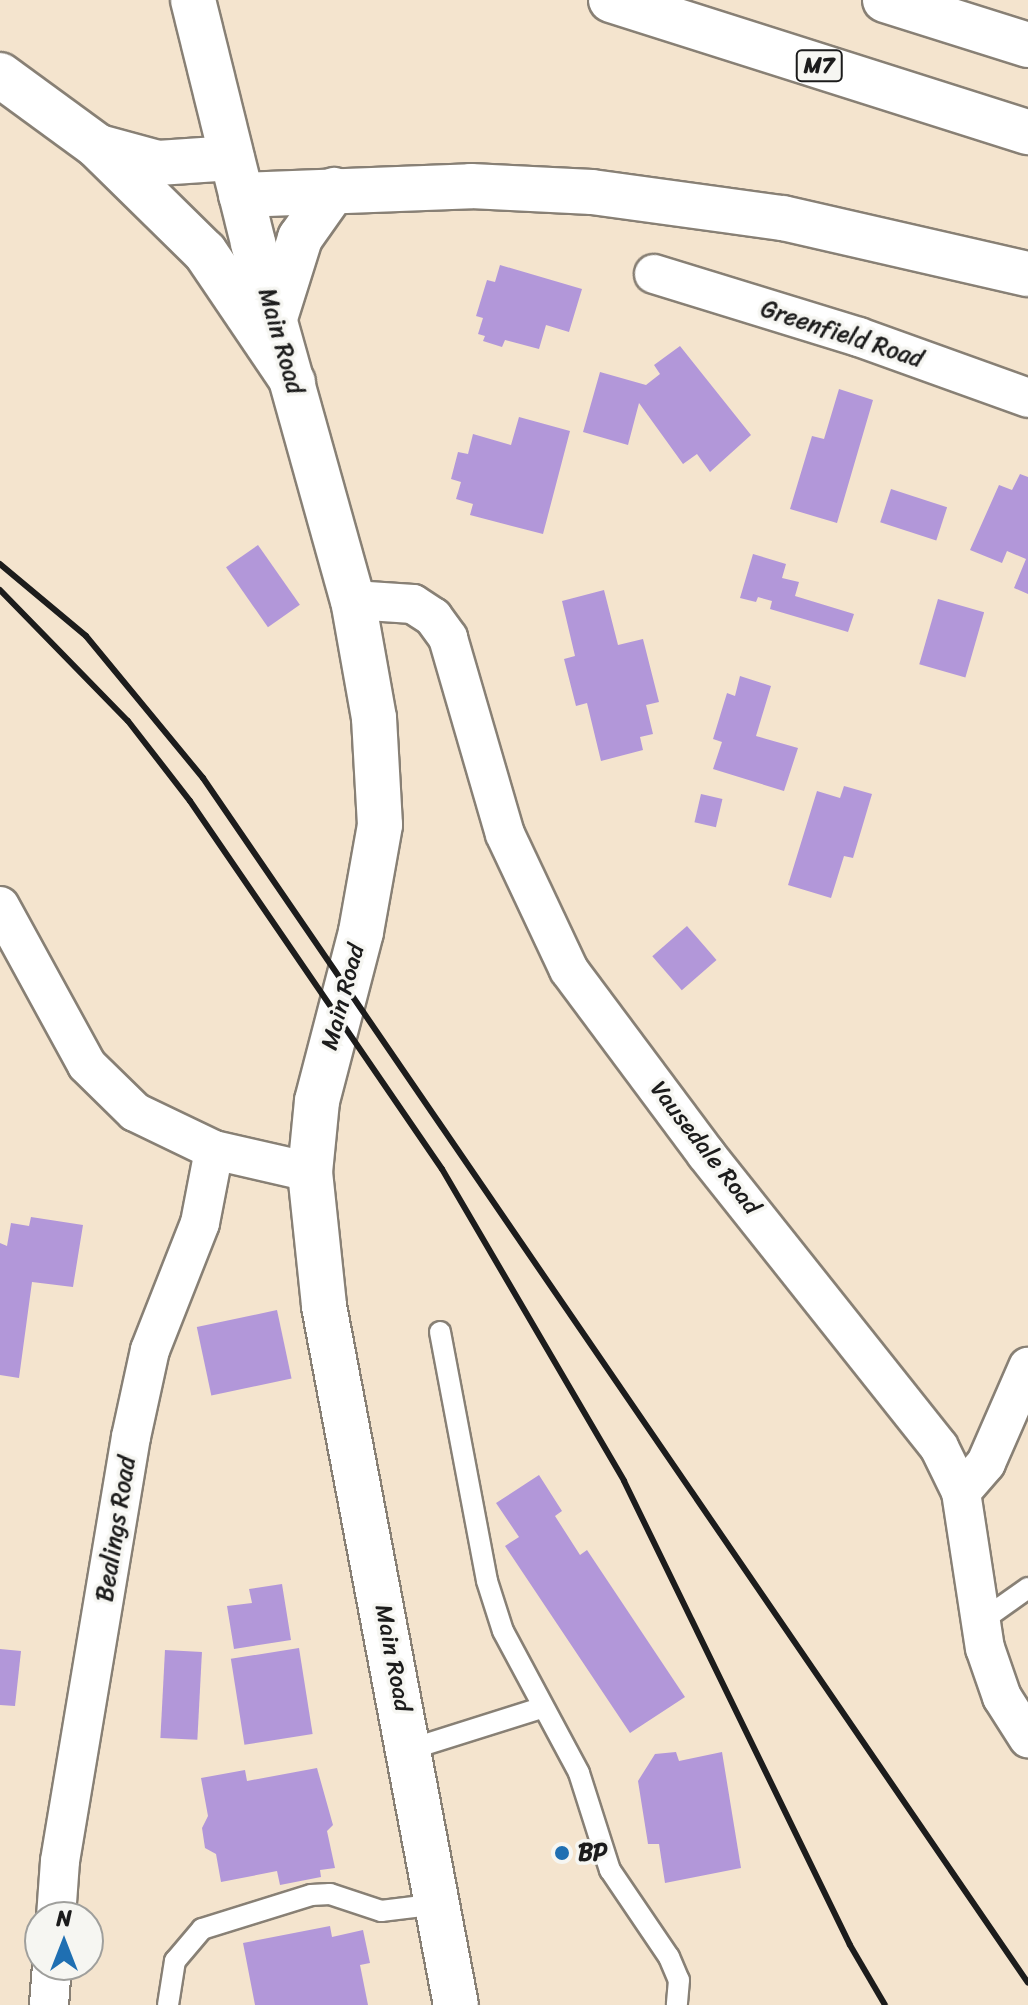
<!DOCTYPE html>
<html>
<head>
<meta charset="utf-8">
<style>
	body { margin:0 }
	#map { position:relative; width:1028px; height:2005px; overflow:hidden; background:#f4e4ce; font-family:Sriracha,sans-serif }
	div>[style] { position:absolute }
	[style*='--x'] { left:calc(var(--x)*1px); top:calc(var(--y)*1px); width:calc(var(--w)*1px); rotate:calc(var(--a)*1deg) }
	.building>* { inset:0; background:#b297d9; transform-origin:0 0 }
	.roads { filter:drop-shadow(2px 0 #888075) drop-shadow(-2px 0 #888075) drop-shadow(0 2px #888075) drop-shadow(0 -2px #888075) }
	.service>* { height:20px; margin:-10px; padding:0 10px; transform-origin:10px; border-radius:10px; background:#fff }
	.minor>* { height:38px; margin:-19px; padding:0 19px; transform-origin:19px; border-radius:19px; background:#fff }
	.secondary>* { height:44px; margin:-22px; padding:0 22px; transform-origin:22px; border-radius:22px; background:#fff }
	.motorway>* { height:44px; margin:-22px; padding:0 22px; transform-origin:22px; border-radius:22px; background:#fff }
	.rail>* { height:6px; margin:-3px; padding:0 3px; transform-origin:3px; border-radius:3px; background:#1c1c1c }
	.dots>* { width:22px; height:22px; translate:-50% -50%; box-sizing:border-box; border:4px solid #f6f6f2; border-radius:50% }
	span { translate:-50% -50%; white-space:nowrap; text-align:center; line-height:1.15; -webkit-text-stroke:7px #f6f6f2; paint-order:stroke }
	.shield-label span { padding:2px 6px; background:#f6f6f2; border:2px solid; border-radius:6px; -webkit-text-stroke-width:0 }
	.shield-label { font-size:22px; color:#1c1c1c; font-weight:700 }
	.street-label { font-size:24px; color:#1c1c1c }
	.poi-label { font-size:24px; color:#1c1c1c; font-weight:700 }
	.left { translate:0 -50%; text-align:left }
	.north { position:absolute; left:24px; top:1901px; width:80px; height:80px; box-sizing:border-box; background:#f6f6f2; border:2px solid #9f9f9c; border-radius:50%; rotate:0deg; font-size:22px; font-weight:700; line-height:32px; text-align:center; color:#1c1c1c }
	.north::after { content:''; display:block; margin:auto; width:28px; height:36px; background:#1f6fb2; clip-path:polygon(50% 0,100% 100%,50% 72%,0 100%) }
</style>
</head>
<body>
<div id="map">
	<div class="building">
		<div style="clip-path:polygon(500px 265px,582px 289px,569px 332px,546px 325px,539px 349px,505px 340px,502px 347px,483px 341px,485px 336px,478px 334px,483px 318px,476px 316px,487px 280px,495px 282px)"></div>
		<div style="clip-path:polygon(680px 346px,751px 435px,710px 472px,697px 454px,683px 464px,639px 403px,628px 445px,583px 432px,600px 372px,646px 385px,660px 374px,654px 365px)"></div>
		<div style="clip-path:polygon(839px 389px,873px 400px,837px 523px,790px 509px,812px 436px,824px 439px)"></div>
		<div style="clip-path:polygon(519px 417px,570px 431px,543px 534px,470px 515px,473px 504px,456px 499px,461px 482px,451px 479px,458px 452px,468px 454px,473px 434px,511px 445px)"></div>
		<div style="clip-path:polygon(1020px 474px,1028px 477px,1028px 594px,1014px 588px,1026px 559px,1007px 551px,1002px 563px,970px 550px,999px 485px,1012px 490px)"></div>
		<div style="left:891px;top:489px;width:59px;height:35px;rotate:18deg"></div>
		<div style="left:258px;top:545px;width:73px;height:39px;rotate:55deg"></div>
		<div style="clip-path:polygon(753px 554px,786px 564px,782px 578px,799px 582px,795px 596px,854px 614px,848px 632px,770px 609px,772px 601px,758px 597px,756px 602px,740px 598px)"></div>
		<div style="clip-path:polygon(604px 590px,618px 645px,643px 639px,659px 702px,646px 705px,653px 734px,640px 737px,643px 750px,601px 761px,587px 703px,576px 706px,564px 659px,575px 656px,562px 601px)"></div>
		<div style="left:938px;top:599px;width:48px;height:68px;rotate:16deg"></div>
		<div style="clip-path:polygon(740px 676px,771px 686px,756px 736px,798px 748px,784px 791px,713px 769px,722px 742px,713px 739px,727px 693px,735px 696px)"></div>
		<div style="clip-path:polygon(844px 786px,872px 794px,853px 858px,844px 856px,831px 898px,788px 885px,817px 791px,840px 798px)"></div>
		<div style="left:701px;top:794px;width:22px;height:29px;rotate:13deg"></div>
		<div style="left:687px;top:926px;width:45px;height:46px;rotate:49deg"></div>
		<div style="clip-path:polygon(31px 1217px,83px 1225px,73px 1287px,32px 1282px,19px 1378px,0 1375px,0 1243px,7px 1246px,11px 1223px,29px 1226px)"></div>
		<div style="left:277px;top:1310px;width:70px;height:82px;rotate:78deg"></div>
		<div style="clip-path:polygon(539px 1475px,562px 1511px,555px 1516px,580px 1555px,587px 1550px,685px 1697px,630px 1733px,505px 1546px,519px 1537px,496px 1503px)"></div>
		<div style="clip-path:polygon(282px 1584px,291px 1640px,234px 1649px,227px 1606px,252px 1603px,249px 1589px)"></div>
		<div style="left:299px;top:1648px;width:87px;height:69px;rotate:81deg"></div>
		<div style="clip-path:polygon(0 1649px,21px 1651px,15px 1706px,0 1705px)"></div>
		<div style="left:165px;top:1650px;width:37px;height:88px;rotate:3deg"></div>
		<div style="clip-path:polygon(676px 1752px,679px 1761px,722px 1752px,741px 1868px,665px 1883px,659px 1844px,648px 1844px,638px 1781px,655px 1754px)"></div>
		<div style="clip-path:polygon(317px 1768px,333px 1825px,327px 1831px,335px 1868px,320px 1870px,321px 1877px,280px 1885px,277px 1871px,221px 1882px,216px 1854px,205px 1848px,202px 1828px,208px 1816px,201px 1778px,245px 1770px,247px 1781px)"></div>
		<div style="clip-path:polygon(330px 1926px,332px 1937px,363px 1930px,370px 1963px,360px 1965px,368px 2005px,255px 2005px,243px 1943px)"></div>
	</div>
	<div class="roads">
		<div class="service">
			<div style="--x:440;--y:1332;--w:253;--a:79.3"></div>
			<div style="--x:487;--y:1581;--w:52;--a:72.3"></div>
			<div style="--x:503;--y:1631;--w:161;--a:61.8"></div>
			<div style="--x:579;--y:1773;--w:102;--a:72.3"></div>
			<div style="--x:610;--y:1870;--w:105;--a:55.9"></div>
			<div style="--x:669;--y:1957;--w:25;--a:67"></div>
			<div style="--x:679;--y:1980;--w:25;--a:95"></div>
			<div style="--x:980;--y:1622;--w:59;--a:-35.3"></div>
			<div style="--x:411;--y:1749;--w:136;--a:-17.5"></div>
			<div style="--x:168;--y:2005;--w:45;--a:-81"></div>
			<div style="--x:175;--y:1961;--w:42;--a:-49.8"></div>
			<div style="--x:202;--y:1929;--w:114;--a:-17.3"></div>
			<div style="--x:311;--y:1895;--w:19;--a:-3"></div>
			<div style="--x:330;--y:1894;--w:54;--a:18.4"></div>
			<div style="--x:381;--y:1911;--w:58;--a:-6.9"></div>
		</div>
		<div class="minor">
			<div style="--x:654;--y:274;--w:214;--a:17.1"></div>
			<div style="--x:859;--y:337;--w:180;--a:19.8"></div>
			<div style="--x:353;--y:600;--w:60;--a:3.8"></div>
			<div style="--x:413;--y:604;--w:24;--a:33"></div>
			<div style="--x:433;--y:617;--w:26;--a:54"></div>
			<div style="--x:448;--y:638;--w:204;--a:73.8"></div>
			<div style="--x:505;--y:834;--w:150;--a:64.8"></div>
			<div style="--x:569;--y:970;--w:229;--a:53.3"></div>
			<div style="--x:706;--y:1154;--w:374;--a:51.5"></div>
			<div style="--x:939;--y:1447;--w:50;--a:63.9"></div>
			<div style="--x:961;--y:1492;--w:158;--a:81.3"></div>
			<div style="--x:985;--y:1648;--w:52;--a:70.9"></div>
			<div style="--x:1002;--y:1697;--w:49;--a:57.6"></div>
			<div style="--x:0;--y:906;--w:181;--a:61.3"></div>
			<div style="--x:87;--y:1065;--w:67;--a:44.4"></div>
			<div style="--x:135;--y:1112;--w:88;--a:25.7"></div>
			<div style="--x:214;--y:1150;--w:98;--a:12.9"></div>
			<div style="--x:961;--y:1492;--w:38;--a:-49"></div>
			<div style="--x:986;--y:1463;--w:105;--a:-66.4"></div>
			<div style="--x:56;--y:1917;--w:56;--a:-85.9"></div>
			<div style="--x:60;--y:1861;--w:430;--a:-80.5"></div>
			<div style="--x:131;--y:1437;--w:89;--a:-77.7"></div>
			<div style="--x:150;--y:1350;--w:136;--a:-68.5"></div>
			<div style="--x:200;--y:1223;--w:74;--a:-79.1"></div>
			<div style="--x:49;--y:2005;--w:40;--a:-85.7"></div>
		</div>
		<div class="secondary">
			<div style="--x:193;--y:0;--w:250;--a:76.1"></div>
			<div style="--x:253;--y:243;--w:371;--a:74.4"></div>
			<div style="--x:353;--y:600;--w:120;--a:79.9"></div>
			<div style="--x:374;--y:718;--w:107;--a:86.8"></div>
			<div style="--x:380;--y:825;--w:109;--a:100.1"></div>
			<div style="--x:361;--y:932;--w:175;--a:104.6"></div>
			<div style="--x:317;--y:1101;--w:71;--a:95.6"></div>
			<div style="--x:310;--y:1172;--w:135;--a:84"></div>
			<div style="--x:324;--y:1306;--w:711;--a:79.31"></div>
		</div>
		<div class="motorway">
			<div style="--x:611;--y:0;--w:437;--a:17.6"></div>
			<div style="--x:885;--y:0;--w:150;--a:17.5"></div>
			<div style="--x:0;--y:75;--w:120;--a:36.2"></div>
			<div style="--x:97;--y:146;--w:151;--a:44.5"></div>
			<div style="--x:205;--y:252;--w:157;--a:55.9"></div>
			<div style="--x:99;--y:147;--w:61;--a:15.2"></div>
			<div style="--x:158;--y:163;--w:74;--a:-3.9"></div>
			<div style="--x:241;--y:195;--w:230;--a:-2.2"></div>
			<div style="--x:471;--y:186;--w:121;--a:2.8"></div>
			<div style="--x:592;--y:192;--w:193;--a:7.8"></div>
			<div style="--x:783;--y:218;--w:251;--a:12.9"></div>
			<div style="--x:275;--y:318;--w:84;--a:-72.6"></div>
			<div style="--x:300;--y:238;--w:59;--a:-54.7"></div>
		</div>
	</div>
	<div class="rail">
		<div style="--x:0;--y:564;--w:112;--a:39.9"></div>
		<div style="--x:86;--y:636;--w:184;--a:50.5"></div>
		<div style="--x:203;--y:778;--w:1460;--a:55.6"></div>
		<div style="--x:0;--y:590;--w:183;--a:45.7"></div>
		<div style="--x:128;--y:721;--w:101;--a:52.2"></div>
		<div style="--x:190;--y:801;--w:446;--a:55.6"></div>
		<div style="--x:442;--y:1169;--w:361;--a:59.7"></div>
		<div style="--x:624;--y:1481;--w:516;--a:64.03"></div>
		<div style="--x:850;--y:1945;--w:69;--a:59.7"></div>
	</div>
	<div class="dots">
		<div style="left:562px;top:1853px;background:#1f6fb2"></div>
	</div>
	<div class="shield-label">
		<span style="left:819px;top:66px">M7</span>
	</div>
	<div class="street-label">
		<span style="left:842px;top:334px;rotate:18deg">Greenfield Road</span>
		<span style="left:281px;top:341px;rotate:74deg">Main Road</span>
		<span style="left:343px;top:997px;rotate:-75deg">Main Road</span>
		<span style="left:705px;top:1148px;rotate:52deg">Vausedale Road</span>
		<span style="left:116px;top:1529px;rotate:-81deg">Bealings Road</span>
		<span style="left:393px;top:1658px;rotate:79deg">Main Road</span>
	</div>
	<div class="poi-label">
		<span class="left" style="left:578px;top:1853px">BP</span>
	</div>
	<div class="north">N</div>
</div>
</body>
</html>
